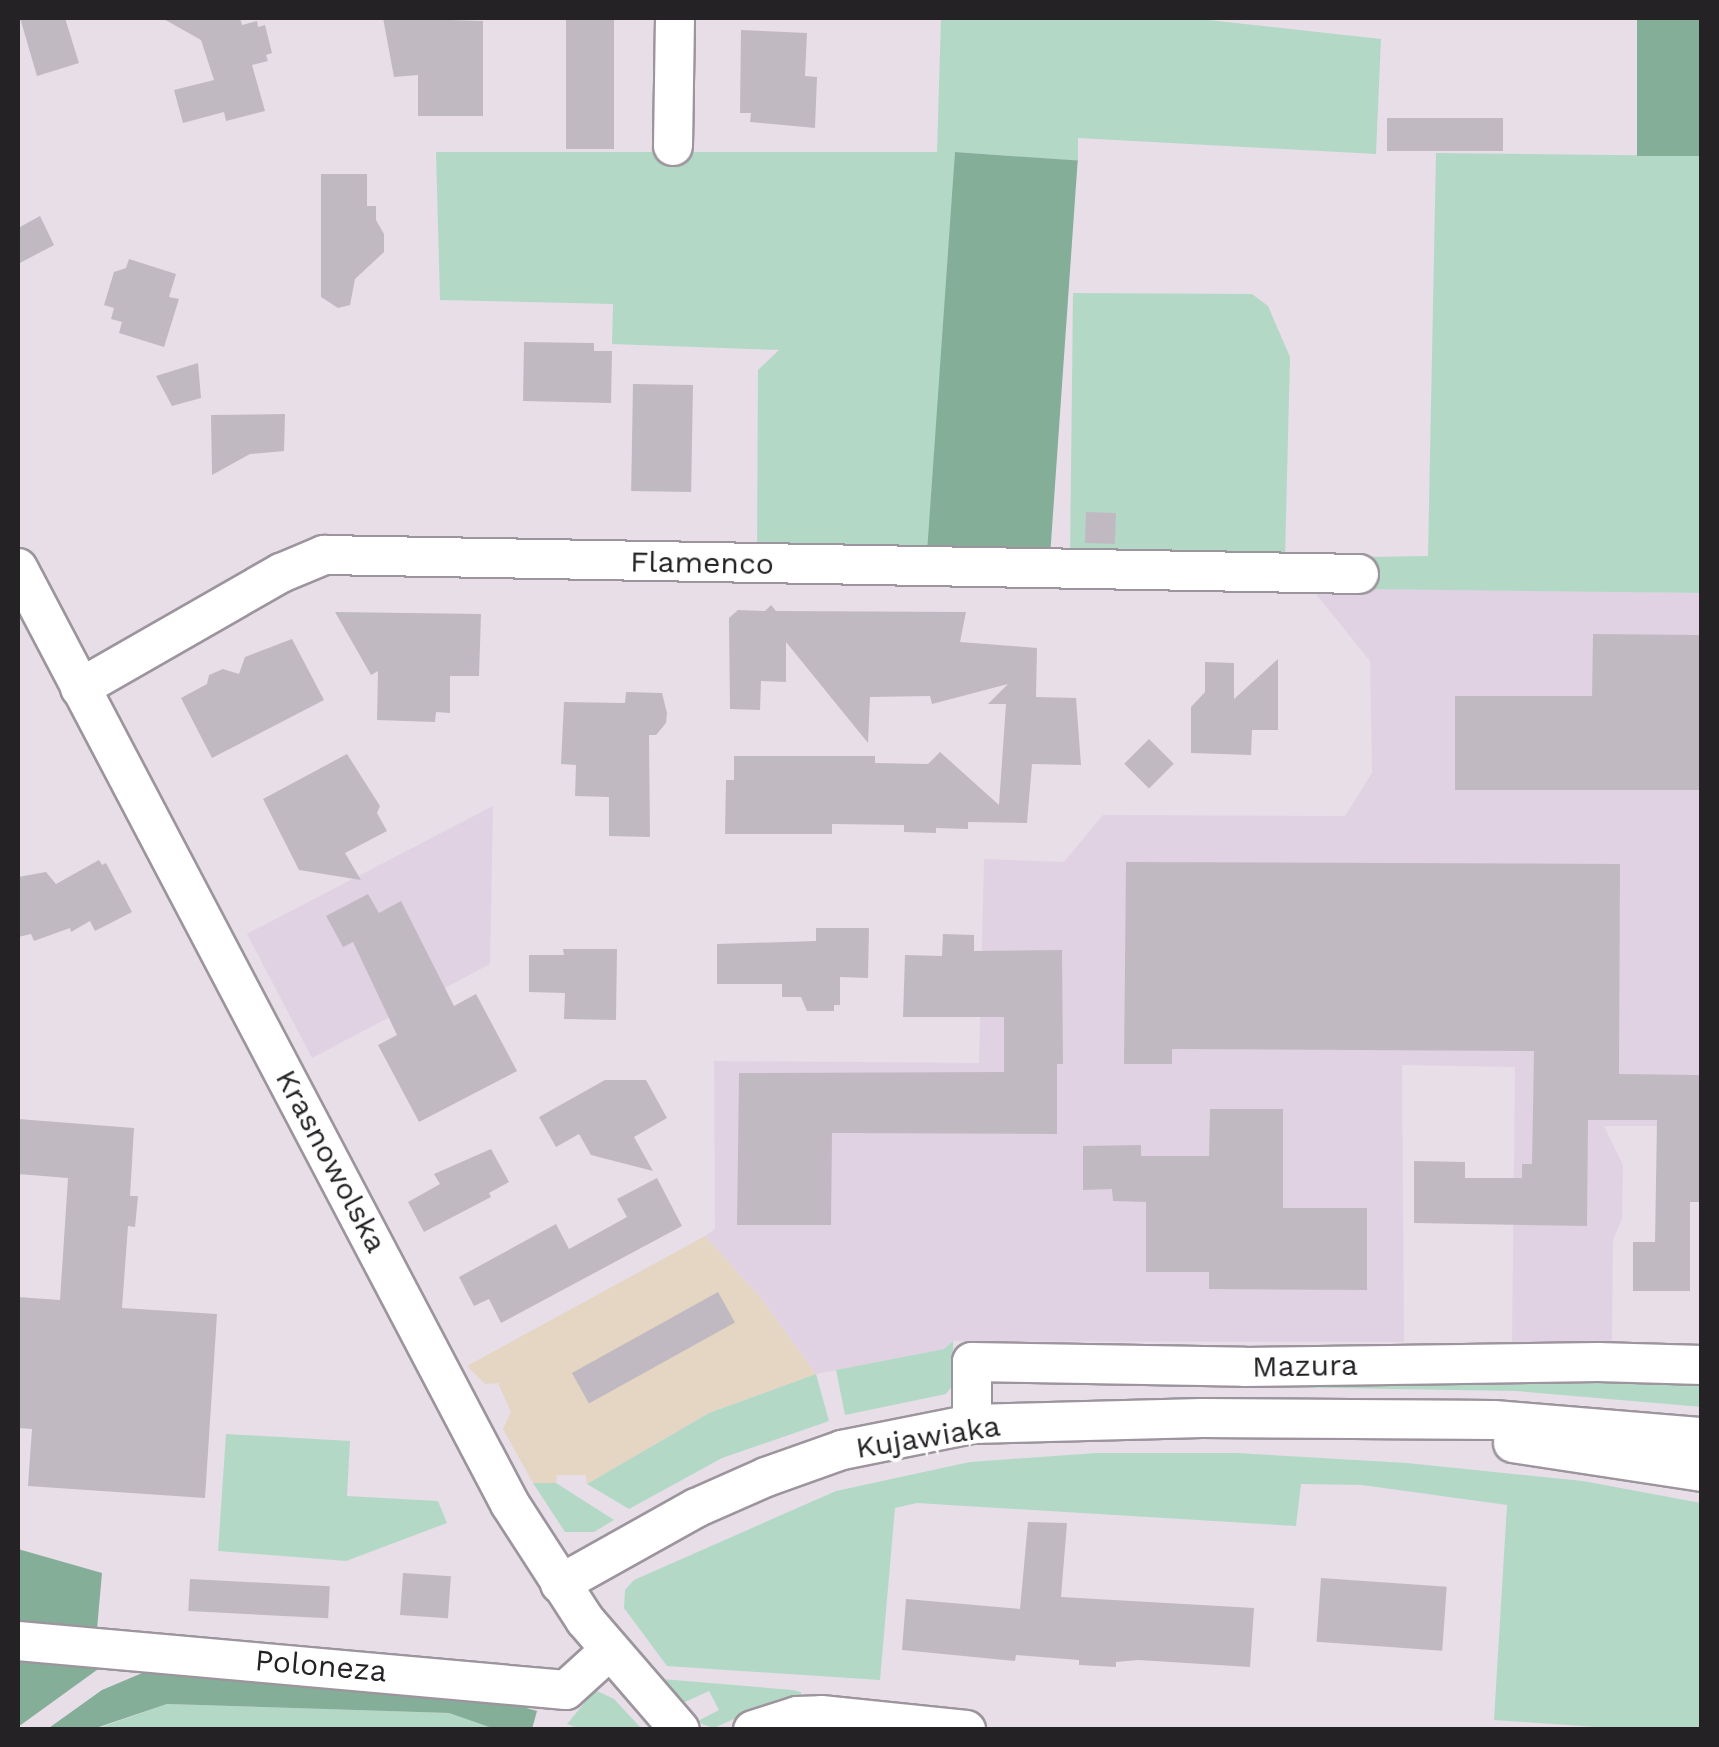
<!DOCTYPE html>
<html>
<head>
<meta charset="utf-8">
<style>
	body { margin:0 }
	#map { position:relative; width:1719px; height:1747px; overflow:hidden; background:#e7dee8; font-family:"Work Sans",sans-serif }
	div>[style] { position:absolute }
	[style*='--x'] { left:calc(var(--x)*1px); top:calc(var(--y)*1px); width:calc(var(--w)*1px); rotate:calc(var(--a)*1deg) }
	.commercial>* { inset:0; background:#e4d6c2 }
	.built>* { inset:0; background:#e0d2e2 }
	.green>* { inset:0; background:#b3d9c6 }
	.forest>* { inset:0; background:#85ae99; transform-origin:0 0 }
	.building>* { inset:0; background:#c1b9c2; transform-origin:0 0 }
	.roads { filter:drop-shadow(2px 0 #9d959d) drop-shadow(-2px 0 #9d959d) drop-shadow(0 2px #9d959d) drop-shadow(0 -2px #9d959d) }
	.minor>* { height:38px; margin:-19px; padding:0 19px; transform-origin:19px; border-radius:19px; background:#fff }
	span { translate:-50% -50%; white-space:nowrap; text-align:center; line-height:1.15; -webkit-text-stroke:8px #fff; paint-order:stroke }
	.street-label { font-size:30px; color:#252226 }
	.frame { position:absolute; inset:0; border:20px solid #252226; pointer-events:none }
</style>
</head>
<body>
<div id="map">
	<div class="commercial">
		<div style="clip-path:polygon(705px 1236px,761px 1298px,816px 1374px,709px 1413px,587px 1484px,586px 1475px,557px 1475px,556px 1483px,533px 1483px,503px 1429px,511px 1412px,498px 1383px,485px 1384px,467px 1366px)"></div>
	</div>
	<div class="built">
		<div style="clip-path:polygon(1311px 588px,1701px 593px,1701px 1126px,1604px 1126px,1623px 1165px,1622px 1219px,1613px 1240px,1612px 1342px,1512px 1343px,1515px 1067px,1402px 1065px,1404px 1342px,953px 1341px,944px 1349px,816px 1374px,761px 1298px,705px 1236px,715px 1229px,714px 1061px,979px 1063px,984px 859px,1064px 862px,1103px 815px,1345px 816px,1372px 773px,1370px 661px)"></div>
		<div style="clip-path:polygon(493px 806px,490px 964px,312px 1058px,247px 934px)"></div>
	</div>
	<div class="green">
		<div style="clip-path:polygon(941px 18px,1190px 18px,1381px 39px,1376px 154px,1078px 138px,1078px 161px,955px 152px,942px 554px,757px 551px,758px 370px,779px 350px,612px 344px,613px 304px,440px 300px,436px 152px,937px 152px)"></div>
		<div style="clip-path:polygon(1436px 153px,1701px 156px,1701px 593px,1366px 589px,1366px 557px,1428px 556px)"></div>
		<div style="clip-path:polygon(1073px 293px,1252px 294px,1268px 306px,1290px 357px,1285px 558px,1070px 559px)"></div>
		<div style="clip-path:polygon(953px 1341px,953px 1385px,946px 1394px,845px 1415px,836px 1370px,944px 1349px)"></div>
		<div style="clip-path:polygon(1289px 1373px,1701px 1385px,1702px 1407px,1516px 1391px,1272px 1387px,1276px 1379px)"></div>
		<div style="clip-path:polygon(816px 1374px,829px 1421px,722px 1458px,629px 1509px,587px 1484px,709px 1413px)"></div>
		<div style="clip-path:polygon(226px 1434px,350px 1441px,347px 1496px,438px 1501px,447px 1523px,346px 1561px,218px 1551px)"></div>
		<div style="clip-path:polygon(1096px 1453px,1236px 1453px,1407px 1463px,1583px 1481px,1701px 1503px,1701px 1729px,1624px 1729px,1494px 1720px,1507px 1505px,1362px 1485px,1301px 1484px,1296px 1526px,917px 1503px,895px 1508px,880px 1680px,667px 1666px,624px 1608px,625px 1590px,634px 1580px,836px 1491px,970px 1462px)"></div>
		<div style="clip-path:polygon(533px 1483px,556px 1483px,614px 1520px,594px 1532px,565px 1532px)"></div>
		<div style="clip-path:polygon(662px 1679px,793px 1690px,801px 1692px,801px 1702px,749px 1712px,714px 1728px,696px 1722px,719px 1710px,709px 1691px,683px 1703px)"></div>
		<div style="clip-path:polygon(595px 1690px,614px 1699px,642px 1729px,580px 1729px,567px 1724px)"></div>
		<div style="clip-path:polygon(167px 1704px,449px 1713px,498px 1729px,93px 1730px)"></div>
	</div>
	<div class="forest">
		<div style="left:1637px;top:18px;width:64px;height:138px"></div>
		<div style="left:955px;top:152px;width:123px;height:402px;rotate:4deg"></div>
		<div style="clip-path:polygon(18px 1549px,102px 1573px,97px 1629px,18px 1623px)"></div>
		<div style="clip-path:polygon(18px 1660px,101px 1667px,18px 1727px)"></div>
		<div style="clip-path:polygon(147px 1671px,509px 1703px,537px 1711px,532px 1729px,498px 1730px,449px 1713px,167px 1704px,93px 1729px,46px 1730px,102px 1690px)"></div>
	</div>
	<div class="building">
		<div style="clip-path:polygon(20px 18px,65px 18px,79px 63px,37px 76px)"></div>
		<div style="clip-path:polygon(162px 18px,240px 18px,242px 25px,257px 21px,258px 27px,265px 25px,272px 53px,266px 55px,268px 61px,252px 65px,265px 111px,226px 121px,224px 112px,183px 123px,174px 90px,214px 80px,201px 40px)"></div>
		<div style="clip-path:polygon(383px 18px,483px 21px,483px 116px,418px 116px,418px 75px,394px 77px)"></div>
		<div style="left:566px;top:18px;width:48px;height:131px"></div>
		<div style="clip-path:polygon(741px 30px,807px 33px,805px 76px,817px 77px,815px 128px,750px 122px,751px 113px,740px 113px)"></div>
		<div style="left:1387px;top:118px;width:116px;height:33px"></div>
		<div style="clip-path:polygon(321px 174px,367px 174px,367px 206px,376px 206px,376px 220px,384px 234px,384px 252px,355px 279px,350px 305px,338px 308px,321px 297px)"></div>
		<div style="clip-path:polygon(40px 216px,54px 245px,18px 264px,18px 228px)"></div>
		<div style="clip-path:polygon(129px 259px,176px 274px,169px 297px,179px 299px,164px 347px,119px 333px,122px 322px,111px 319px,114px 308px,104px 305px,114px 272px,126px 268px)"></div>
		<div style="clip-path:polygon(524px 342px,594px 343px,594px 351px,612px 351px,611px 403px,523px 401px)"></div>
		<div style="clip-path:polygon(198px 363px,201px 398px,172px 406px,156px 376px)"></div>
		<div style="left:633px;top:384px;width:60px;height:107px;rotate:1deg"></div>
		<div style="clip-path:polygon(285px 414px,284px 451px,250px 454px,212px 475px,211px 415px)"></div>
		<div style="left:1086px;top:512px;width:30px;height:31px;rotate:2deg"></div>
		<div style="clip-path:polygon(771px 605px,776px 611px,966px 612px,960px 642px,1037px 648px,1036px 697px,1076px 698px,1081px 765px,1032px 764px,1027px 823px,968px 822px,968px 829px,936px 828px,936px 833px,904px 832px,904px 825px,832px 824px,832px 834px,725px 834px,726px 780px,734px 780px,734px 756px,875px 756px,875px 763px,928px 764px,940px 752px,999px 805px,1006px 704px,988px 704px,1008px 684px,932px 704px,930px 696px,870px 697px,868px 743px,786px 642px,786px 682px,761px 681px,760px 710px,730px 709px,729px 618px,738px 610px,765px 611px)"></div>
		<div style="clip-path:polygon(335px 612px,481px 614px,479px 676px,450px 676px,450px 713px,436px 712px,435px 722px,377px 720px,378px 671px,371px 675px)"></div>
		<div style="clip-path:polygon(1593px 634px,1702px 635px,1702px 790px,1455px 790px,1455px 696px,1592px 696px)"></div>
		<div style="clip-path:polygon(292px 639px,324px 700px,212px 758px,181px 698px,207px 684px,209px 675px,223px 669px,239px 674px,245px 657px)"></div>
		<div style="clip-path:polygon(1278px 659px,1278px 730px,1252px 730px,1251px 755px,1191px 753px,1191px 707px,1205px 692px,1205px 662px,1234px 663px,1234px 699px)"></div>
		<div style="clip-path:polygon(626px 692px,662px 693px,667px 713px,666px 723px,656px 735px,649px 735px,650px 837px,609px 836px,609px 797px,575px 796px,576px 765px,561px 764px,564px 702px,625px 703px)"></div>
		<div style="left:1149px;top:739px;width:35px;height:35px;rotate:45deg"></div>
		<div style="clip-path:polygon(347px 754px,380px 806px,377px 813px,387px 831px,345px 853px,361px 880px,299px 870px,263px 799px)"></div>
		<div style="clip-path:polygon(99px 860px,102px 865px,106px 863px,132px 912px,95px 931px,90px 921px,71px 932px,70px 928px,34px 941px,31px 934px,18px 937px,18px 877px,46px 872px,56px 884px)"></div>
		<div style="clip-path:polygon(1126px 862px,1620px 864px,1619px 1074px,1702px 1075px,1702px 1202px,1690px 1202px,1690px 1291px,1633px 1291px,1633px 1242px,1655px 1242px,1657px 1120px,1588px 1120px,1587px 1226px,1414px 1223px,1414px 1161px,1465px 1162px,1465px 1178px,1522px 1178px,1522px 1164px,1532px 1164px,1534px 1051px,1172px 1049px,1172px 1064px,1124px 1064px)"></div>
		<div style="clip-path:polygon(368px 894px,379px 913px,401px 901px,454px 1006px,476px 994px,517px 1071px,419px 1122px,378px 1045px,397px 1035px,353px 942px,343px 947px,326px 916px)"></div>
		<div style="clip-path:polygon(816px 928px,869px 928px,868px 978px,840px 977px,840px 1005px,834px 1005px,834px 1011px,807px 1011px,801px 997px,782px 997px,782px 984px,717px 984px,717px 944px,816px 941px)"></div>
		<div style="clip-path:polygon(943px 934px,974px 935px,974px 951px,1062px 950px,1063px 1064px,1057px 1064px,1057px 1134px,832px 1133px,831px 1225px,737px 1225px,739px 1073px,1004px 1072px,1004px 1017px,903px 1017px,905px 955px,942px 956px)"></div>
		<div style="clip-path:polygon(563px 949px,617px 949px,616px 1020px,564px 1019px,565px 993px,529px 992px,529px 955px,564px 955px)"></div>
		<div style="clip-path:polygon(605px 1080px,646px 1080px,667px 1118px,634px 1137px,653px 1171px,591px 1155px,579px 1134px,556px 1147px,539px 1117px)"></div>
		<div style="clip-path:polygon(1210px 1109px,1283px 1109px,1283px 1208px,1367px 1208px,1367px 1290px,1209px 1289px,1209px 1272px,1146px 1272px,1146px 1202px,1113px 1201px,1112px 1189px,1083px 1190px,1083px 1146px,1141px 1145px,1141px 1156px,1209px 1156px)"></div>
		<div style="clip-path:polygon(18px 1119px,134px 1128px,130px 1196px,138px 1196px,135px 1227px,128px 1226px,122px 1308px,217px 1314px,205px 1498px,28px 1486px,32px 1429px,18px 1428px,18px 1297px,60px 1300px,68px 1178px,18px 1174px)"></div>
		<div style="clip-path:polygon(491px 1149px,509px 1182px,489px 1193px,491px 1197px,424px 1232px,408px 1202px,440px 1184px,434px 1174px)"></div>
		<div style="clip-path:polygon(657px 1178px,682px 1226px,501px 1323px,489px 1299px,474px 1306px,459px 1277px,556px 1224px,569px 1249px,627px 1217px,617px 1199px)"></div>
		<div style="left:718px;top:1292px;width:35px;height:167px;rotate:61deg"></div>
		<div style="clip-path:polygon(1028px 1522px,1067px 1523px,1061px 1597px,1254px 1608px,1250px 1667px,1138px 1660px,1116px 1662px,1116px 1667px,1079px 1665px,1079px 1660px,1016px 1655px,1015px 1661px,902px 1650px,906px 1599px,1020px 1609px)"></div>
		<div style="left:403px;top:1573px;width:48px;height:42px;rotate:4deg"></div>
		<div style="left:1321px;top:1578px;width:126px;height:64px;rotate:4deg"></div>
		<div style="left:190px;top:1579px;width:140px;height:32px;rotate:3deg"></div>
	</div>
	<div class="roads">
		<div class="minor">
			<div style="--x:673;--y:146;--w:128;--a:-89.1"></div>
			<div style="--x:18;--y:568;--w:1057;--a:62.27"></div>
			<div style="--x:510;--y:1504;--w:138;--a:57.1"></div>
			<div style="--x:585;--y:1620;--w:145;--a:49.2"></div>
			<div style="--x:80;--y:688;--w:232;--a:-29.8"></div>
			<div style="--x:281;--y:573;--w:47;--a:-22.7"></div>
			<div style="--x:324;--y:555;--w:1035;--a:1.05"></div>
			<div style="--x:972;--y:1424;--w:62;--a:-90"></div>
			<div style="--x:972;--y:1362;--w:273;--a:1"></div>
			<div style="--x:1245;--y:1367;--w:353;--a:-0.8"></div>
			<div style="--x:1598;--y:1362;--w:104;--a:1.7"></div>
			<div style="--x:1513;--y:1443;--w:191;--a:8.7"></div>
			<div style="--x:560;--y:1584;--w:156;--a:-29.2"></div>
			<div style="--x:696;--y:1508;--w:77;--a:-23.9"></div>
			<div style="--x:766;--y:1477;--w:81;--a:-19.6"></div>
			<div style="--x:842;--y:1450;--w:133;--a:-11.3"></div>
			<div style="--x:972;--y:1424;--w:230;--a:-1.5"></div>
			<div style="--x:1202;--y:1418;--w:292;--a:0.4"></div>
			<div style="--x:1494;--y:1420;--w:209;--a:4.7"></div>
			<div style="--x:18;--y:1641;--w:550;--a:5.11"></div>
			<div style="--x:566;--y:1690;--w:58;--a:-42.2"></div>
			<div style="--x:753;--y:1730;--w:46;--a:-17.7"></div>
			<div style="--x:797;--y:1716;--w:24;--a:-2"></div>
			<div style="--x:821;--y:1715;--w:146;--a:5.9"></div>
		</div>
	</div>
	<div class="street-label">
		<span style="left:702px;top:563px;rotate:1deg">Flamenco</span>
		<span style="left:331px;top:1161px;rotate:62deg">Krasnowolska</span>
		<span style="left:1305px;top:1366px;rotate:-1deg">Mazura</span>
		<span style="left:928px;top:1437px;rotate:-9deg">Kujawiaka</span>
		<span style="left:321px;top:1666px;rotate:5deg">Poloneza</span>
	</div>
	<div class="frame"></div>
</div>
</body>
</html>
